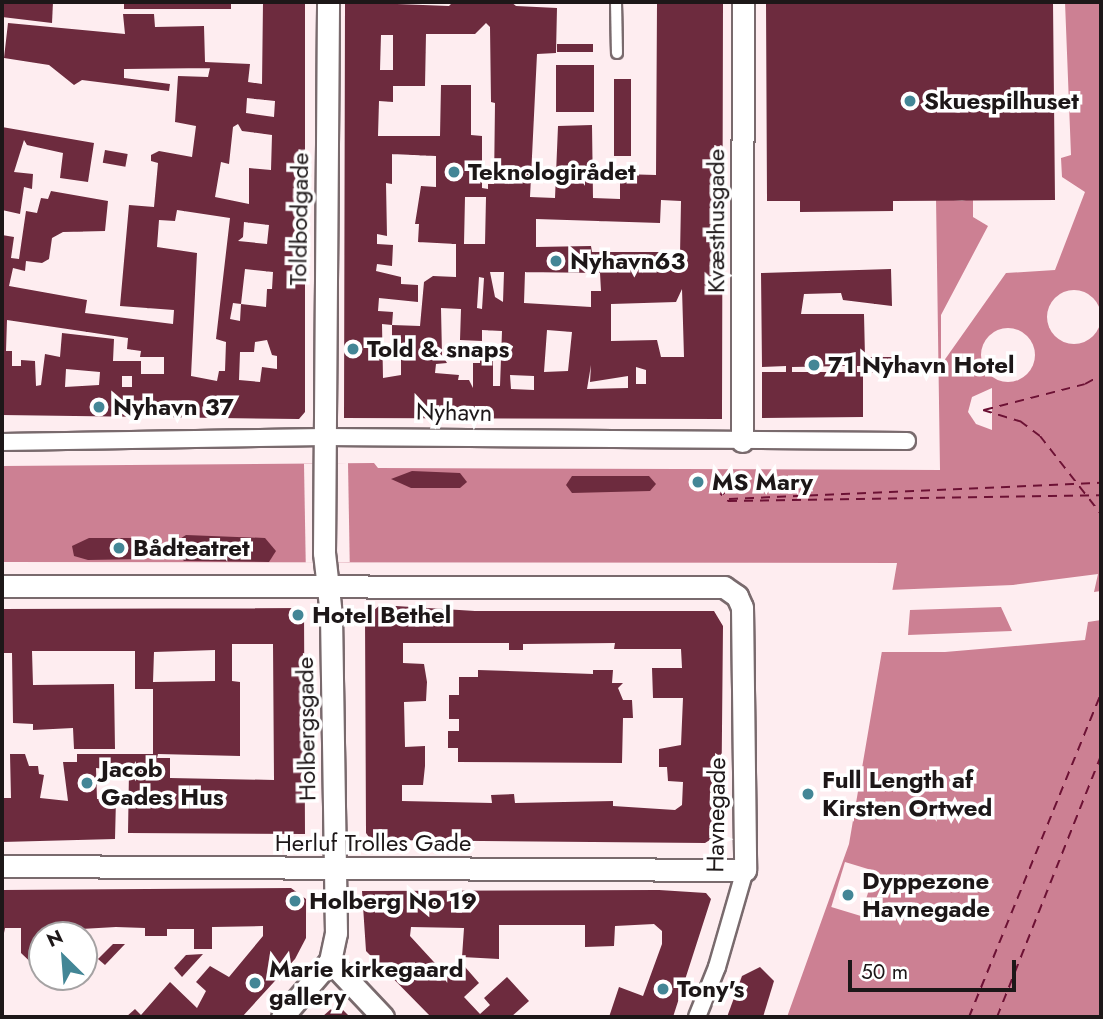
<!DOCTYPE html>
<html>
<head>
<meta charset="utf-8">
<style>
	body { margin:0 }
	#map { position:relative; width:1103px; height:1019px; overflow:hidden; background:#feedf0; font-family:Jost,sans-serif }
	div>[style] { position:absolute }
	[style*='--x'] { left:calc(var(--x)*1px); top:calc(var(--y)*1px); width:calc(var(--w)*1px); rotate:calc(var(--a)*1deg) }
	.water>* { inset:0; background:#cc8093 }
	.pier>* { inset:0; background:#feedf0; transform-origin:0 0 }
	.round { border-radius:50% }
	.ferry>* { height:2px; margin-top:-1px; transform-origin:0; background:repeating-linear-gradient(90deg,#6c1134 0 9px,transparent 0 16px) }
	.building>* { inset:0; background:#6d2b3e; transform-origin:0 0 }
	.roads { filter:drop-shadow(2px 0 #796a6d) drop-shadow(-2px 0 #796a6d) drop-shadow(0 2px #796a6d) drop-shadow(0 -2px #796a6d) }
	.service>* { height:10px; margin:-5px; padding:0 5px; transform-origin:5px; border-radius:5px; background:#fff }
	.pedestrian>* { height:16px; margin:-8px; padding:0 8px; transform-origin:8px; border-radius:8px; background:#fff }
	.minor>* { height:21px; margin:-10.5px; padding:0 10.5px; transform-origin:10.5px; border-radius:10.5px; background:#fff }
	.dots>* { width:19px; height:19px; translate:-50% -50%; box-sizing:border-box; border:4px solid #fff; border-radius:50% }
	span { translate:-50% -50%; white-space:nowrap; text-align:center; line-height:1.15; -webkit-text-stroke:7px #fff; paint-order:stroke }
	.poi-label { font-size:24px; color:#1d1718; font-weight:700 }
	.left { translate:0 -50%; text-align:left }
	.street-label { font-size:24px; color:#1d1718 }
	.frame { position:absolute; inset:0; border:4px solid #1d1718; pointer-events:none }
	.north { position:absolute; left:28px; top:921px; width:70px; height:70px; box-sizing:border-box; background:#fff; border:2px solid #a5a2a3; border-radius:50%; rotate:335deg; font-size:19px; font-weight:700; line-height:28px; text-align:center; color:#1d1718 }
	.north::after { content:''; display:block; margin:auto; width:24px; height:32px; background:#438696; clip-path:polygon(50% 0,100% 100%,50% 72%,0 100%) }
	.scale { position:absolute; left:848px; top:960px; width:168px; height:32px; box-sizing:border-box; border:4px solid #1d1718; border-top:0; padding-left:9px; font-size:21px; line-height:24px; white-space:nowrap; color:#1d1718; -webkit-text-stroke:5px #fff; paint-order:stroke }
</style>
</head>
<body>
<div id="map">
	<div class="water">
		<div style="clip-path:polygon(1036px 2px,1101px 2px,1101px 1017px,787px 1017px,849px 844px,897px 563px,2px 562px,2px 466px,374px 463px,378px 468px,940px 470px,936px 198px,962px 201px,1037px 183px)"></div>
	</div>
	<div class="pier">
		<div style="clip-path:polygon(1036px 2px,1065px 2px,1071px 155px,1061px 158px,1062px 177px,1085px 192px,1055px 270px,1006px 273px,941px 365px,941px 315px,988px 226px,973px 217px,973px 183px,1037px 182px)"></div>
		<div class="round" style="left:1047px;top:290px;width:54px;height:54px"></div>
		<div class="round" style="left:981px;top:328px;width:54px;height:54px"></div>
		<div style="clip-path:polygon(992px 388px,992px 430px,976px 424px,968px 412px,972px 397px)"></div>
		<div style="left:348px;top:463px;width:99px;height:44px;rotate:89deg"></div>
		<div style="clip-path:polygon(evenodd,1098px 574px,1094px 592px,1101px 591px,1101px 620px,1088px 622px,1085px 640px,945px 652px,878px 652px,889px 590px,1013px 585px,1098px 574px,1001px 607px,1012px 631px,908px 635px,910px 610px,1001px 607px)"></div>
		<div style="left:845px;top:862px;width:31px;height:47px;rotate:17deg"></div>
	</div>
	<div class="ferry">
		<div style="--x:983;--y:410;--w:39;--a:17"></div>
		<div style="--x:1020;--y:421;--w:25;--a:37"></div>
		<div style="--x:1040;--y:436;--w:99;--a:52"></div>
		<div style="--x:984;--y:410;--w:104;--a:-14.4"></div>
		<div style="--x:1085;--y:384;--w:18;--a:-29"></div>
		<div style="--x:715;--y:471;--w:18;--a:87"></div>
		<div style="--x:716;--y:489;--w:17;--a:45"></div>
		<div style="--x:728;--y:501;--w:373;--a:-0.9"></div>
		<div style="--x:717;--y:479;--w:9;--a:84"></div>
		<div style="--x:718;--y:488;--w:16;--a:45"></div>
		<div style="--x:729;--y:499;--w:372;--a:-2.5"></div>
		<div style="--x:969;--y:1017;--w:350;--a:-67.8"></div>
		<div style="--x:997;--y:1017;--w:282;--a:-68.3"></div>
	</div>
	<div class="building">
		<div style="clip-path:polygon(2px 2px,53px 2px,52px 23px,2px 17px)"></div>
		<div style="left:124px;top:2px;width:107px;height:7px"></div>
		<div style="clip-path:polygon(evenodd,263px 2px,305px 2px,305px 174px,296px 173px,296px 213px,305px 214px,305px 412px,299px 419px,2px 415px,2px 235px,14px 237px,11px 258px,19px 259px,26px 211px,37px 213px,41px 198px,48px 199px,51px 191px,108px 201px,105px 231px,63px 232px,52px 238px,49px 259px,42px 263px,26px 261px,25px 271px,13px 268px,9px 286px,87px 300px,85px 313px,173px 324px,174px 310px,120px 306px,129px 205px,154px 207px,158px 163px,151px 161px,151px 155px,159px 151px,192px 157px,196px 126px,175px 122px,178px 76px,208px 77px,210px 68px,124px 69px,124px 78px,170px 84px,169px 91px,82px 80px,74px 85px,49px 65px,4px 58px,8px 23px,125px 34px,123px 14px,154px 14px,155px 27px,204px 26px,205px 62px,250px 64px,248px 82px,262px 84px,263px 2px,247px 98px,275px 101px,274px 117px,246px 113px,247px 98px,263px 2px,238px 124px,242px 131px,272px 135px,271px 170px,249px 168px,249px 204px,215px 197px,221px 162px,229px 164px,233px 127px,238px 124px,263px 2px,177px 210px,230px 218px,216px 339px,226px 342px,225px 371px,219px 371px,217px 381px,191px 376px,197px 253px,157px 247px,159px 220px,175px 221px,177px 210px,263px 2px,244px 222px,269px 225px,267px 244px,238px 241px,243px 237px,244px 222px,263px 2px,245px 269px,273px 272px,272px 289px,267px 289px,266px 307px,241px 304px,240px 321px,230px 319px,233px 303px,241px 304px,245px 269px,263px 2px,7px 320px,128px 338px,127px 349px,141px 351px,140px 357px,164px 357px,164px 374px,141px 374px,141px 361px,113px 361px,114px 339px,62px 333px,60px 357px,45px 354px,41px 385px,36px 386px,35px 361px,21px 360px,21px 366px,12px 366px,12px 351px,6px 351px,7px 320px,263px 2px,267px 340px,272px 355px,277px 356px,277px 369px,262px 367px,260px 382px,239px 380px,240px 352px,254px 352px,255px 342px,267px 340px,263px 2px,66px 369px,100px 372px,99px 385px,65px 387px,66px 369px,263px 2px,122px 376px,132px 376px,132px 387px,122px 387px,122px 376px)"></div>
		<div style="clip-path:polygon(evenodd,345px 2px,449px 6px,453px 2px,511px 2px,516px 6px,557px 8px,556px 53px,537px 54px,530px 197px,555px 198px,558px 126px,592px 125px,593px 198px,620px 199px,620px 174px,656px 175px,657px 2px,723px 2px,722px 419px,344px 418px,345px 2px,486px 23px,490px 27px,491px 102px,495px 103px,494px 184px,488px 184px,488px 189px,482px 188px,482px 136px,471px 135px,471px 85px,441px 85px,440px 136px,378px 136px,379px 101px,393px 102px,393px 86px,425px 86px,426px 34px,475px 34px,486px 23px,345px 2px,381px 35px,393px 35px,393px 70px,380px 70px,381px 35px,345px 2px,392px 154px,436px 156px,436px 187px,421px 186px,415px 224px,419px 224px,418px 242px,456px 244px,456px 277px,433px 276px,424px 282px,420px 326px,392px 325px,392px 337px,401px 337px,401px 375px,383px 378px,382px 324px,392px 325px,393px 312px,378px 311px,379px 298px,418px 302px,418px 285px,401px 284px,401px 277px,376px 271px,377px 264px,392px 266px,393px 245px,377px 244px,377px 234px,387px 236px,386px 183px,392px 184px,392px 154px,345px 2px,465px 197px,486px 197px,485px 244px,464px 244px,465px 197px,345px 2px,661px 200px,681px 201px,680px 255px,685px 255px,685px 263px,670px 259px,669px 252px,592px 252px,591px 246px,536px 247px,536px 219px,660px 223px,661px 200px,345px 2px,490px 272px,504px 272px,503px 302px,495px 297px,490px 272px,345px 2px,525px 272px,600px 273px,601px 291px,591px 291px,591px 307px,524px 303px,525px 272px,345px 2px,479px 277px,484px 278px,482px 309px,477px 308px,479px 277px,345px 2px,682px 289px,684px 357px,661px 357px,657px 340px,611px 341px,611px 304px,676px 302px,682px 289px,345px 2px,441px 308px,461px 309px,460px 340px,482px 341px,482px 330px,502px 331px,500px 386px,493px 386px,493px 355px,480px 354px,480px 363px,473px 363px,473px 388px,469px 380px,458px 380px,459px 375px,435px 373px,436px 364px,447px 363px,442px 355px,441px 308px,345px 2px,547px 330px,572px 332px,568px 371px,544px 372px,547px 330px,345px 2px,591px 365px,590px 382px,628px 376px,628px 388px,587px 389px,591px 365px,345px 2px,636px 367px,646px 370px,646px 384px,636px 384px,636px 367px,345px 2px,510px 375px,534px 376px,534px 390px,511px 389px,510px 375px)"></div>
		<div style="clip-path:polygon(766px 2px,1053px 2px,1055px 200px,893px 201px,893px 211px,800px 212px,800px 201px,767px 201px)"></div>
		<div style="left:557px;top:44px;width:36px;height:8px"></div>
		<div style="left:556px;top:65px;width:38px;height:47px"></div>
		<div style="left:614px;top:79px;width:17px;height:77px"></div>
		<div style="clip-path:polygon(2px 127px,94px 143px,88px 182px,60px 178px,63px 153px,27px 145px,24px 140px,14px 172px,33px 174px,32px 189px,24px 187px,20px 214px,2px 210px)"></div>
		<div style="left:105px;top:150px;width:23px;height:13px;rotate:10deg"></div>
		<div style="clip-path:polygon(evenodd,891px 269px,892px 306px,843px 300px,841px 293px,804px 294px,801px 314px,864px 314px,865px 357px,895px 357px,895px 372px,872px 373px,872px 366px,857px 366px,857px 372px,863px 372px,863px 417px,762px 418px,762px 372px,786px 372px,786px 366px,762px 367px,761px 273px,891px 269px,846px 366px,846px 372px,792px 372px,792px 367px,846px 366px)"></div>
		<div style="clip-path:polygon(412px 471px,460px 473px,467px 482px,460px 488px,411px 488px,391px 479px)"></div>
		<div style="clip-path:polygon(572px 476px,649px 476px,656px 484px,650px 491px,572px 493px,566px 485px)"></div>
		<div style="clip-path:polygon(186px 535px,265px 538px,276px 551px,269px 562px,184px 561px,170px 545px)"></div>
		<div style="clip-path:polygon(89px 538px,144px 538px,166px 545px,167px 550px,144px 559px,88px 560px,74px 556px,72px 546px)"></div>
		<div style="clip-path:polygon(evenodd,380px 605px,475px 611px,714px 611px,723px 626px,721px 833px,705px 843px,371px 840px,366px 833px,365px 618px,380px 605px,403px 643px,509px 643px,509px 650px,523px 650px,523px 644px,615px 643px,614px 649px,681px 649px,682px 668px,652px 668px,653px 698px,683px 698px,681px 745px,659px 749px,659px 767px,667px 767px,668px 781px,683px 782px,682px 805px,675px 810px,613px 806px,613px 801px,515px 803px,514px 794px,491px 795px,492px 803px,402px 801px,402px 785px,423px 785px,425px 766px,425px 746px,405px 747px,404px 702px,426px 701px,427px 682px,424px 664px,403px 663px,403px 643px)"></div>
		<div style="clip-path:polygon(evenodd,304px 608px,305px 834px,128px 833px,129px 771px,96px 768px,97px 799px,116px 799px,115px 839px,2px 842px,2px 798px,11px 798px,10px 754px,25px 754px,29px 766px,38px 766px,39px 774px,44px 775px,40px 798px,68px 801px,63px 762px,77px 762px,77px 754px,153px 754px,153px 689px,135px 689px,135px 651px,32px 651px,33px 685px,114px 684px,115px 749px,74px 749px,73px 728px,33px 730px,33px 724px,13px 723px,12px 653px,2px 653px,2px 609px,304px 608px,232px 644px,273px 644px,274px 780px,170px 778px,170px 758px,157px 758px,158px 754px,240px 756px,240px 682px,232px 681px,232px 644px,304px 608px,215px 650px,215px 681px,153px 682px,154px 652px,215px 650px)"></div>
		<div style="clip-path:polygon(478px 670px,593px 674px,593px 670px,613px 670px,612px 683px,623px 683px,618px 688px,623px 700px,632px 700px,633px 718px,623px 718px,622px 763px,458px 762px,458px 748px,448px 748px,448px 731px,459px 731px,459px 719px,449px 719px,449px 695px,459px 695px,459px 677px,478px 677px)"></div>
		<div style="clip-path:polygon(291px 888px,306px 899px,306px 938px,295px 959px,242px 1017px,126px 1017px,135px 1009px,141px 1015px,170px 982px,197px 1008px,206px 991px,196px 982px,210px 966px,229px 977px,263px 936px,263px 926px,212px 927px,212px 949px,194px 949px,194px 929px,167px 929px,167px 936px,145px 936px,145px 928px,116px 927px,81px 929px,80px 935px,62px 935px,62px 927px,50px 927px,50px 935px,42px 935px,40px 971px,21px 953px,21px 928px,5px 928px,2px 943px,2px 890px)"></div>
		<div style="clip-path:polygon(659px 890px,706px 893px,711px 899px,673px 1017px,609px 1017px,619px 987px,643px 996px,662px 944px,662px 931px,654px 924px,615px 926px,614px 946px,585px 947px,585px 925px,499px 925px,499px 959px,462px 957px,464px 928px,411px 927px,410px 936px,444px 973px,459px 960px,479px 983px,464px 997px,480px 1014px,490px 1005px,484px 998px,507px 977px,529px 1001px,511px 1017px,431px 1017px,366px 951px,362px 891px)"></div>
		<div style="clip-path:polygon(113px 944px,125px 944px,105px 965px,98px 959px)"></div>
		<div style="clip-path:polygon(203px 954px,182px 977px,174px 968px,186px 955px)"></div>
		<div style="clip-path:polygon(760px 967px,774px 981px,763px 1017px,727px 1017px,742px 976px)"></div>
		<div style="clip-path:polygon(331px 1009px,342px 1009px,350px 1017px,322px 1017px)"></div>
	</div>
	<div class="roads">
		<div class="service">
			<div style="--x:616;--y:2;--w:51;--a:88.9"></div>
		</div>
		<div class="pedestrian">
			<div style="--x:2;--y:442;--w:322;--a:-0.9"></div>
			<div style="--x:324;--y:437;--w:583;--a:0.39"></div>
			<div style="--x:697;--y:1017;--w:54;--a:-68.2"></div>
			<div style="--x:717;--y:967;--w:101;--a:-73.9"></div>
		</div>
		<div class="minor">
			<div style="--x:742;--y:441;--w:439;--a:-89.9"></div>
			<div style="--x:2;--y:586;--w:722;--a:0.08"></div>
			<div style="--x:724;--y:587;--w:16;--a:35"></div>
			<div style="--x:737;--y:596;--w:12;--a:66"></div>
			<div style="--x:742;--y:607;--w:263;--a:89.3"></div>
			<div style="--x:745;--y:870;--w:743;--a:-179.69"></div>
			<div style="--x:330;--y:961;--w:77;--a:46.6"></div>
			<div style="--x:282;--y:1017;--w:74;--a:-49.4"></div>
			<div style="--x:330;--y:961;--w:29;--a:-78"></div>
			<div style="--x:336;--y:933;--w:318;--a:-90.9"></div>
			<div style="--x:331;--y:615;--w:62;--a:-96.4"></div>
			<div style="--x:324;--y:553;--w:551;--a:-89.58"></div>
		</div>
	</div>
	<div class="dots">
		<div style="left:910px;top:101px;background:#438696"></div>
		<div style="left:454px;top:172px;background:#438696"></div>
		<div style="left:556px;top:261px;background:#438696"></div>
		<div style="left:353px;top:349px;background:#438696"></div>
		<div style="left:814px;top:365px;background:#438696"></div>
		<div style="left:99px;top:407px;background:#438696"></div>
		<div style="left:698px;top:482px;background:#438696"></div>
		<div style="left:119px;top:548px;background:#438696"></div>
		<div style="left:298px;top:615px;background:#438696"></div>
		<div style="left:87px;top:783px;background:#438696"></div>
		<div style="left:808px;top:794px;background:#438696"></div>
		<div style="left:848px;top:895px;background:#438696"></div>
		<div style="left:295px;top:901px;background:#438696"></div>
		<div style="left:255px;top:983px;background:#438696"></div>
		<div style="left:663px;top:989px;background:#438696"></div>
	</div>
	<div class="poi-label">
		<span class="left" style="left:924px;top:101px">Skuespilhuset</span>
		<span class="left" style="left:468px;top:172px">Teknologirådet</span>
		<span class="left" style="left:570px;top:261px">Nyhavn63</span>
		<span class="left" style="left:367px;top:349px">Told &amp; snaps</span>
		<span class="left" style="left:828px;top:365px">71 Nyhavn Hotel</span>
		<span class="left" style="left:113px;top:407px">Nyhavn 37</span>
		<span class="left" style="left:712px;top:482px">MS Mary</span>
		<span class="left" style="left:133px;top:548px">Bådteatret</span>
		<span class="left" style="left:312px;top:615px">Hotel Bethel</span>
		<span class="left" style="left:101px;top:783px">Jacob<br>Gades Hus</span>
		<span class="left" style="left:822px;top:794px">Full Length af<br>Kirsten Ortwed</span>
		<span class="left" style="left:862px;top:895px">Dyppezone<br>Havnegade</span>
		<span class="left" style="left:309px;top:901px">Holberg No 19</span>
		<span class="left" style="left:269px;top:983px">Marie kirkegaard<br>gallery</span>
		<span class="left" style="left:677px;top:989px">Tony's</span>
	</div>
	<div class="street-label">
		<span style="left:299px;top:219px;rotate:-89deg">Toldbodgade</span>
		<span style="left:716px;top:221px;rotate:-90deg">Kvæsthusgade</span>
		<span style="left:454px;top:412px;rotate:1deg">Nyhavn</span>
		<span style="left:306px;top:729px;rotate:-91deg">Holbergsgade</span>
		<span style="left:716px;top:815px;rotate:-89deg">Havnegade</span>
		<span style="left:373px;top:843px">Herluf Trolles Gade</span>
	</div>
	<div class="frame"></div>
	<div class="north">N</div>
	<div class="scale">50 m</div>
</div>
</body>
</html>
